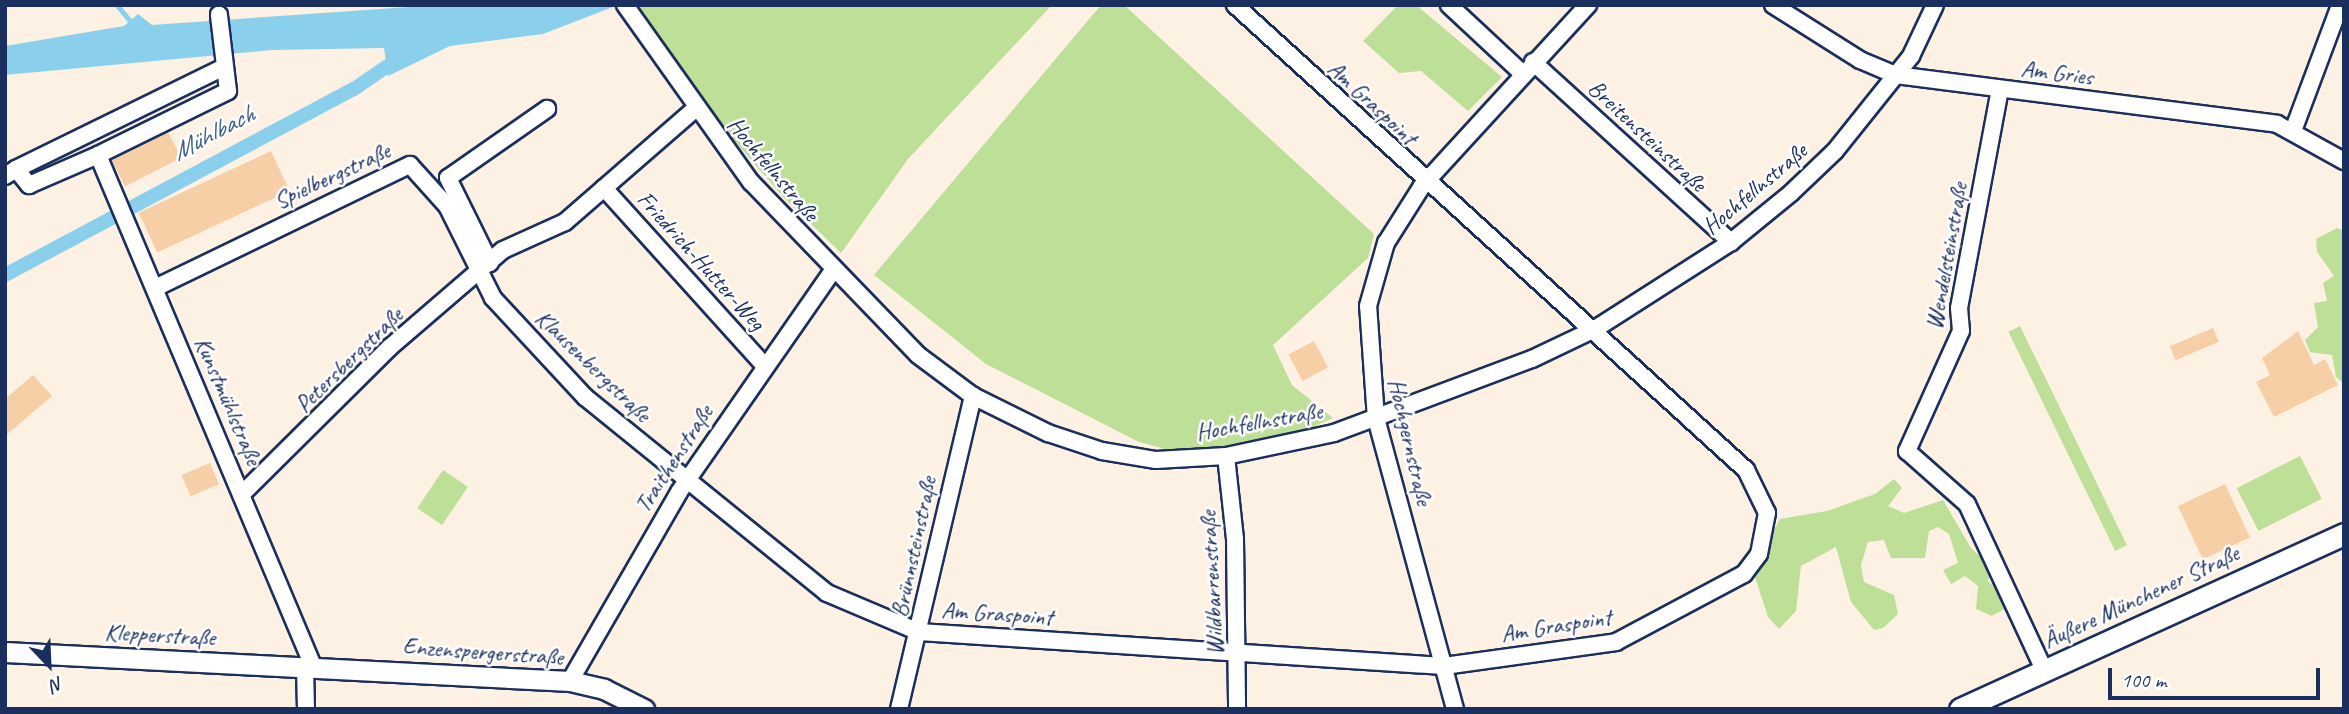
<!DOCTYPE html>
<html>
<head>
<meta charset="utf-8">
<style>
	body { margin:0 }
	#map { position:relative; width:2349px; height:714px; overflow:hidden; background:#fdf1e4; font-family:Caveat,sans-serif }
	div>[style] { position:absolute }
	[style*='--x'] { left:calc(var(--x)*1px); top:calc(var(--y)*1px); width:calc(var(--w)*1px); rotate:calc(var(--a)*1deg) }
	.green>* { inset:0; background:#bddf98; transform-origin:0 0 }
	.water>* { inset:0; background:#8ad0ec }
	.stream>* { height:4.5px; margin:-2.25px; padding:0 2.25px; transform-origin:2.25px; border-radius:2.25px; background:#8ad0ec }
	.canal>* { height:14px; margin:-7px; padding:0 7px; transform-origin:7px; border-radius:7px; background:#8ad0ec }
	.building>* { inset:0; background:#f7cfa6; transform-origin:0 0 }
	.roads { filter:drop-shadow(2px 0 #1b2f5e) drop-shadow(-2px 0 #1b2f5e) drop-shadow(0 2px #1b2f5e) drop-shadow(0 -2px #1b2f5e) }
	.minor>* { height:16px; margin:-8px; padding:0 8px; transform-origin:8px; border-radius:8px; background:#fff }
	.tertiary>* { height:19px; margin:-9.5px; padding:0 9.5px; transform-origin:9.5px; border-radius:9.5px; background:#fff }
	.secondary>* { height:21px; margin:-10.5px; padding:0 10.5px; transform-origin:10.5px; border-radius:10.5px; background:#fff }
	span { translate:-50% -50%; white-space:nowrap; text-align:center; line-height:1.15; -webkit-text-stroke:5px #fff; paint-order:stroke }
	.street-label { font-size:24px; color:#1b2f5e }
	.water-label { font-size:26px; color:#3c5f89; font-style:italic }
	.frame { position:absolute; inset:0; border:7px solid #1b2f5e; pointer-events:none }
	.north { position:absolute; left:14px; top:630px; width:70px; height:70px; -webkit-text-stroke:5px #fff; paint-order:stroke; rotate:157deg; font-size:19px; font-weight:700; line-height:28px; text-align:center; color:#1b2f5e }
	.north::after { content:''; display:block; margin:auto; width:24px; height:32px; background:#1b2f5e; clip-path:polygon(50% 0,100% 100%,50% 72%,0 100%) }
	.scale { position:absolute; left:2108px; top:668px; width:212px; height:32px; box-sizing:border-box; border:4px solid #1b2f5e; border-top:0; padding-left:9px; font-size:21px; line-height:24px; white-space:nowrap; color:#1b2f5e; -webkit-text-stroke:5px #fff; paint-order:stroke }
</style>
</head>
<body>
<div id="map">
	<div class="green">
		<div style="clip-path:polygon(1052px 5px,908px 159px,841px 253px,783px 197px,690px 89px,635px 6px)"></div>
		<div style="clip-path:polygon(1101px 5px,1124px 5px,1374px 234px,1368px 258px,1273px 345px,1292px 385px,1333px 418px,1306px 430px,1188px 455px,1139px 442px,986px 364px,874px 275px)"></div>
		<div style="clip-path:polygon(1398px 5px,1416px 5px,1502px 77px,1468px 111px,1421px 71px,1399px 73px,1363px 41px)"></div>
		<div style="clip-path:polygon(2337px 228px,2344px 231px,2344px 384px,2336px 377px,2332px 355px,2310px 352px,2305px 340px,2318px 327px,2314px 303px,2327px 301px,2323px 283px,2334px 276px,2317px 252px,2316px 239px)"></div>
		<div style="left:2020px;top:326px;width:244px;height:13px;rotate:64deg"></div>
		<div style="left:2300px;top:456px;width:48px;height:71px;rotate:63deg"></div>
		<div style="left:443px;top:470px;width:30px;height:46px;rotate:34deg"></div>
		<div style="clip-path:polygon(1894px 479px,1902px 488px,1888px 506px,1904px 513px,1943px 500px,1971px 548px,1991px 566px,1988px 581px,2002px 592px,2004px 609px,1992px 616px,1976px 609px,1978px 586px,1965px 576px,1951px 584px,1943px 570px,1958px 563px,1949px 534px,1938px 527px,1929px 531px,1925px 558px,1891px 558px,1884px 540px,1868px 542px,1861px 565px,1864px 582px,1894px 595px,1898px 614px,1883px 628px,1874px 630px,1851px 602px,1836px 547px,1801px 566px,1796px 611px,1779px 629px,1768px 617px,1753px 571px,1780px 519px,1827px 511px,1875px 494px)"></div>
	</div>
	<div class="water">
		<div style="clip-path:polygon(438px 5px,618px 5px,543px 34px,450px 46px,388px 76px,384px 48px,272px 50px,5px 75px,5px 46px,124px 26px,138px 14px,152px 25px)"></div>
	</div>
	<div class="stream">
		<div style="--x:117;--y:5;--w:26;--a:50"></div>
	</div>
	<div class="canal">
		<div style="--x:5;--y:275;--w:395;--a:-28.1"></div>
		<div style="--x:354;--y:89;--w:58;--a:-34.5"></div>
	</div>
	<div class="building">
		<div style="left:168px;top:132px;width:29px;height:63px;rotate:63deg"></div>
		<div style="left:271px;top:151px;width:44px;height:146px;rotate:65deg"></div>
		<div style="left:2213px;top:328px;width:15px;height:47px;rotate:67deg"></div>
		<div style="clip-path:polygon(2298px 331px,2314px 365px,2325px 359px,2338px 385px,2274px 417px,2256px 382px,2270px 375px,2262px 358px)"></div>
		<div style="left:1314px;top:341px;width:30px;height:29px;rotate:62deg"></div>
		<div style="clip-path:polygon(33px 375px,52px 396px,5px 436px,5px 399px)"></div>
		<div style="left:210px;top:463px;width:23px;height:31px;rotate:67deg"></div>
		<div style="left:2225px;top:484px;width:59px;height:52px;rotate:65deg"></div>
	</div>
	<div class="roads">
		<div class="minor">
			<div style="--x:625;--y:5;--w:217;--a:54.6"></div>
			<div style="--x:751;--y:182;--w:240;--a:46"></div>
			<div style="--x:918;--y:355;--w:69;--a:36.7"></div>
			<div style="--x:973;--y:396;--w:84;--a:26.3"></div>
			<div style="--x:1048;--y:433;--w:57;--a:18.4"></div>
			<div style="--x:1102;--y:451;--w:55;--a:9.5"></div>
			<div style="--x:1156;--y:460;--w:70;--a:-3.3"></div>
			<div style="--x:1226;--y:456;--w:110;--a:-12"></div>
			<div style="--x:1334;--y:433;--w:211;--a:-20.5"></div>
			<div style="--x:1532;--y:359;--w:70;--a:-25.5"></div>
			<div style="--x:1595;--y:329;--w:161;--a:-32.6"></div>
			<div style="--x:1731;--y:242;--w:77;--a:-39.2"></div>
			<div style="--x:1791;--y:193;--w:61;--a:-43.7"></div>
			<div style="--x:1835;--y:151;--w:122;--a:-51.3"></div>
			<div style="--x:1911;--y:56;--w:56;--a:-64.8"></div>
			<div style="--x:1449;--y:5;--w:100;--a:43"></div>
			<div style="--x:1773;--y:5;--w:103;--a:32.3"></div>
			<div style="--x:1860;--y:60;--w:39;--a:23"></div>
			<div style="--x:1896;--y:75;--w:384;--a:7.3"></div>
			<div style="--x:2277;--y:124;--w:77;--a:28.9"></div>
			<div style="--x:1533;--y:62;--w:268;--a:42.3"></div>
			<div style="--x:2000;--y:89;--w:223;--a:100.6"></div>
			<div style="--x:1959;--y:308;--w:23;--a:85"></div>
			<div style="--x:1961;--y:331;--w:132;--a:114.2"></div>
			<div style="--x:1907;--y:451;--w:80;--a:41.5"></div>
			<div style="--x:1967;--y:504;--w:183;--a:65.1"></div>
			<div style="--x:2293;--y:131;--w:134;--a:-69.5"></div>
			<div style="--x:98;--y:155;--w:145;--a:-26.2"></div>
			<div style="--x:228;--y:91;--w:77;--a:-96.8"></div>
			<div style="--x:16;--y:169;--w:232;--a:-26.1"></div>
			<div style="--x:5;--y:176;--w:13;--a:-32"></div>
			<div style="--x:16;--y:169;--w:21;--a:51"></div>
			<div style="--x:29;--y:185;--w:75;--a:-23.5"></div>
			<div style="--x:98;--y:155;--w:554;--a:67.18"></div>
			<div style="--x:604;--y:188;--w:237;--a:47.9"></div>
			<div style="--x:490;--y:263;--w:95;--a:-116.3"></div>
			<div style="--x:448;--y:178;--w:121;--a:-34.9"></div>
			<div style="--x:155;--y:288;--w:283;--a:-25.8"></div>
			<div style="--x:410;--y:165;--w:55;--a:47.9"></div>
			<div style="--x:447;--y:206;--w:103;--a:63.4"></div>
			<div style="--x:493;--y:298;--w:135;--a:47.1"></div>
			<div style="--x:585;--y:397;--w:311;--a:39"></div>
			<div style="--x:827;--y:593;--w:100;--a:23"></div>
			<div style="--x:919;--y:632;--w:526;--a:3.71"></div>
			<div style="--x:1444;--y:666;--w:174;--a:-7.9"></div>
			<div style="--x:1616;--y:642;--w:145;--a:-28"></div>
			<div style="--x:1744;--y:574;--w:25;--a:-53"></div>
			<div style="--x:1759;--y:554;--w:42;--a:-79"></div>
			<div style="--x:1767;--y:513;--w:48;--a:-116"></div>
			<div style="--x:1746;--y:470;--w:691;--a:-137.7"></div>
			<div style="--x:1226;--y:456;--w:83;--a:83.8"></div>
			<div style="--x:1235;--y:539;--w:170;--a:89.3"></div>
			<div style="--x:243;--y:493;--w:206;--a:-44.8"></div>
			<div style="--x:389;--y:348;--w:150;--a:-40.7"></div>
			<div style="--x:503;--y:250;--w:68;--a:-24.3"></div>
			<div style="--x:565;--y:222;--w:172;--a:-41"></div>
			<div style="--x:305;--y:666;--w:43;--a:88.7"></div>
			<div style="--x:570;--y:681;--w:218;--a:-60"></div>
			<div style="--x:679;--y:492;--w:268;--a:-55.2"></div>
			<div style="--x:899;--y:709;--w:322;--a:-76.7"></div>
			<div style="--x:1455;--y:709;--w:301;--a:-105.2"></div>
			<div style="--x:1376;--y:419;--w:113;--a:-94"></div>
			<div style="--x:1368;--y:306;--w:66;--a:-74.1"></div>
			<div style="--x:1386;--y:243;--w:67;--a:-57.7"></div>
			<div style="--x:1422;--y:186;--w:246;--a:-47.5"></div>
		</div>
		<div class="tertiary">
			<div style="--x:5;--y:652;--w:566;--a:2.94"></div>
			<div style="--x:570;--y:681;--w:35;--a:13"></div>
			<div style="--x:604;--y:689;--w:45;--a:26.6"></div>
		</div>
		<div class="secondary">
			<div style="--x:1960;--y:709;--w:422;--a:-24.5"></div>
		</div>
	</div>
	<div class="street-label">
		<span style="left:2057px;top:73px;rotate:7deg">Am Gries</span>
		<span style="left:1372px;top:103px;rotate:43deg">Am Graspoint</span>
		<span style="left:1647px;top:136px;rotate:43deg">Breitensteinstraße</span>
		<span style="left:773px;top:169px;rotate:50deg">Hochfellnstraße</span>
		<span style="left:332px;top:176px;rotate:-25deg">Spielbergstraße</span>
		<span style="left:1755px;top:189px;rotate:-40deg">Hochfellnstraße</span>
		<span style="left:1947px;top:256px;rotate:-80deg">Wendelsteinstraße</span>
		<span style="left:701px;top:261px;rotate:48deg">Friedrich-Hutter-Weg</span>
		<span style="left:349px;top:360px;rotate:-44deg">Petersbergstraße</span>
		<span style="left:593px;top:366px;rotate:44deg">Klausenbergstraße</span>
		<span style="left:228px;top:401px;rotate:67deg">Kunstmühlstraße</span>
		<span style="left:1259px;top:422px;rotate:-10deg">Hochfellnstraße</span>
		<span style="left:1410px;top:442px;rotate:77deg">Hochgernstraße</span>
		<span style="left:674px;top:459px;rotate:-57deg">Traithenstraße</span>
		<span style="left:914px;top:547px;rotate:-78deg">Brünnsteinstraße</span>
		<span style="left:1212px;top:583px;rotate:-93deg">Wildbarrenstraße</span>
		<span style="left:2141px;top:597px;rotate:-25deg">Äußere Münchener Straße</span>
		<span style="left:997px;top:614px;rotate:4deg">Am Graspoint</span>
		<span style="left:1556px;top:626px;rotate:-9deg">Am Graspoint</span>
		<span style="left:160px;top:635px;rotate:3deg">Klepperstraße</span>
		<span style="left:483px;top:652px;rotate:4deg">Enzenspergerstraße</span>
	</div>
	<div class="water-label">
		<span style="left:213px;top:133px;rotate:-28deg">Mühlbach</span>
	</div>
	<div class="frame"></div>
	<div class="north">N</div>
	<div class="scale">100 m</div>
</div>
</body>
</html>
